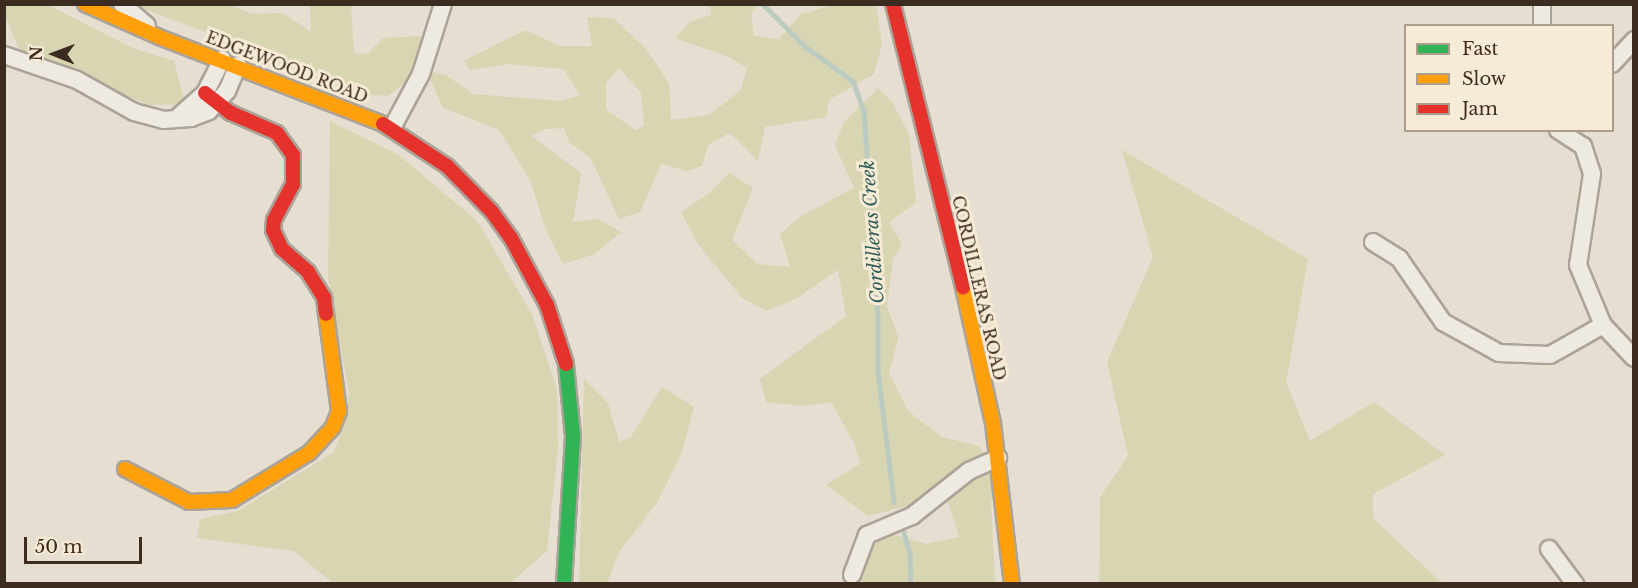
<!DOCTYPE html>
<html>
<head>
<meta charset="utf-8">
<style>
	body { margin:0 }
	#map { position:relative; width:1638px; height:588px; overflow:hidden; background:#e6ded0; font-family:"Libre Baskerville",serif }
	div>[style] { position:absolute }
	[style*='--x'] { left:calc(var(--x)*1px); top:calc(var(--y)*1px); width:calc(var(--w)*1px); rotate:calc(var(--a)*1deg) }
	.green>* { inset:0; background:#d7d5b2 }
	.stream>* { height:4.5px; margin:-2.25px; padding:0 2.25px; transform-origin:2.25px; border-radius:2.25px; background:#bbcbc0 }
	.roads { filter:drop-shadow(2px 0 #aca398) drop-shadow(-2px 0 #aca398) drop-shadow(0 2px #aca398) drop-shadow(0 -2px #aca398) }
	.street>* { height:16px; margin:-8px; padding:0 8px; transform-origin:8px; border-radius:8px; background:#eee9e1 }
	.fast>* { height:14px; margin:-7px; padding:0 7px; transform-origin:7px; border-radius:7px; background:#30b455 }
	.slow>* { height:14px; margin:-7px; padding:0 7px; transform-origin:7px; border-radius:7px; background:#ff9f0a }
	.jam>* { height:14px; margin:-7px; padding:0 7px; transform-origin:7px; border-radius:7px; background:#e5322d }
	span { translate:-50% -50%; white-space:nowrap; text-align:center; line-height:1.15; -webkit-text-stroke:6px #f7ebd6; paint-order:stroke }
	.street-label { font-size:16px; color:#3c2b1f }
	.water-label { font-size:18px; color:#2e5c56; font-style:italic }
	.frame { position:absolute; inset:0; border:6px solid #3c2b1f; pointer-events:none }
	.legend { position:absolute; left:1404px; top:24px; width:210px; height:108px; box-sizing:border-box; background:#f7ebd6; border:2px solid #ac9e8d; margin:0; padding:8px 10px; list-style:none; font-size:18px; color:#3c2b1f }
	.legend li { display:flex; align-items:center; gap:12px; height:30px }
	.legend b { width:30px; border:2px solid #ac9e8d }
	.north { position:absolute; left:24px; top:24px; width:60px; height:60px; -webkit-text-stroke:4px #f7ebd6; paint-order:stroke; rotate:271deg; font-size:16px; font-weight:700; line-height:24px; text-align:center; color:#3c2b1f }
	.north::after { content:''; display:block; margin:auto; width:21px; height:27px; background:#3c2b1f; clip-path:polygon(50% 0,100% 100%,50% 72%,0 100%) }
	.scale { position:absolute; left:24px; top:537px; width:118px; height:27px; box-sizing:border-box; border:3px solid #3c2b1f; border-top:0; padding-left:8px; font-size:18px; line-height:21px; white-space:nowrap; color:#3c2b1f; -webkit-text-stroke:4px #f7ebd6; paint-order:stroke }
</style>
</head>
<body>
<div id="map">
	<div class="green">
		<div style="clip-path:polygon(4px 5px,48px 5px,135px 49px,174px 61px,185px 104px,149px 105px,19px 49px,5px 16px)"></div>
		<div style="clip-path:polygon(134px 5px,231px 5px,252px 14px,283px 13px,311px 32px,310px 5px,351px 5px,354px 53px,367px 54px,383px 38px,420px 36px,426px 57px,411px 78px,388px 96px,364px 94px,356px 88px,356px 92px,313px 73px,312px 62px,302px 69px)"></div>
		<div style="clip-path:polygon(evenodd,709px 5px,758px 5px,751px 14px,754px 36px,779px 39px,801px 14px,833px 5px,876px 5px,882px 44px,874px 74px,829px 100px,826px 117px,765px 127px,758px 161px,730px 133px,708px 145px,702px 166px,687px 171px,661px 164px,640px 212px,619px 219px,591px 159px,569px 142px,564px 128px,545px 129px,531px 136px,581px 173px,573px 222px,599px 219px,621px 232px,595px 254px,563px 264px,546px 230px,530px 180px,499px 130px,442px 107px,427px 71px,446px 75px,473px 94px,561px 101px,580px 95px,563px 69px,508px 64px,470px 70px,464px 61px,525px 30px,560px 46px,592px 46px,587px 17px,613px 18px,646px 49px,669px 83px,671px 120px,709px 115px,741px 90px,747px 68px,729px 57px,675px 38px,691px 21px,712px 15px,709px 5px,619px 68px,641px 93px,644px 126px,635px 130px,606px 109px,606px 83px,619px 68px)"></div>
		<div style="clip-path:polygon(878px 88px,892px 102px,909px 134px,916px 203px,889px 222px,902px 245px,893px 259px,887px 306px,898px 337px,889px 373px,908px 411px,942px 437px,979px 446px,997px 479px,991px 502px,995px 583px,862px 583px,860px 562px,867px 536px,891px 534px,926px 544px,959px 537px,943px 486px,919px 503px,868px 516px,826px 485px,860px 464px,854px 443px,831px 402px,803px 406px,766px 402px,760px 379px,846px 316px,838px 270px,797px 298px,767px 311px,742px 298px,698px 244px,681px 212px,709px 193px,729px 173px,753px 188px,732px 240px,757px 264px,790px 267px,780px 234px,801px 216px,854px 188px,835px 145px,844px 122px)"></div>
		<div style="clip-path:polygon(330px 121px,399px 155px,477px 221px,532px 314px,557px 389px,558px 448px,547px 551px,510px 583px,334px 584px,294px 551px,197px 538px,200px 519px,238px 511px,334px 452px,346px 422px,349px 393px,328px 276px)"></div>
		<div style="clip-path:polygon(1122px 150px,1308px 259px,1286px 382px,1310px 441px,1374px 402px,1445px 455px,1373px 494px,1373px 518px,1442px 583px,1099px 583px,1100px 497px,1128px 456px,1107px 362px,1153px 257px)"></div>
		<div style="clip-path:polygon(584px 379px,608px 403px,619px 442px,630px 438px,662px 387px,694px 407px,682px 452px,657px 503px,619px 552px,607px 583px,579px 584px)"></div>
	</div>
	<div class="stream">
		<div style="--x:763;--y:4;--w:61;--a:45"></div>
		<div style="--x:806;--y:47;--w:58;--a:35.9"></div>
		<div style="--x:853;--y:81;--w:32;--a:70"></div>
		<div style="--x:864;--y:111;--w:203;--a:86.1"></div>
		<div style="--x:878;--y:314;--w:57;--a:90"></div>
		<div style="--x:878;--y:371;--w:132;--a:83"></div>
		<div style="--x:903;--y:529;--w:26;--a:74"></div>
		<div style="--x:910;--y:554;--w:30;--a:88"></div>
	</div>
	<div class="roads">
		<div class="street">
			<div style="--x:122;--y:4;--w:33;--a:41"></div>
			<div style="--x:1542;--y:26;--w:22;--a:-90"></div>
			<div style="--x:4;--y:55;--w:77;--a:18.9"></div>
			<div style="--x:77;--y:80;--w:65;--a:29.3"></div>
			<div style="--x:134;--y:112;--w:30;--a:15"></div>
			<div style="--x:163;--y:120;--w:28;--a:-4"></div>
			<div style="--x:191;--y:118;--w:19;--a:-21"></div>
			<div style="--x:209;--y:111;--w:27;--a:-48"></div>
			<div style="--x:227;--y:91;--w:28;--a:-67"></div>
			<div style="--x:1612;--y:64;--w:33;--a:-47"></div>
			<div style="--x:177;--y:118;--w:38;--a:-42"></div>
			<div style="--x:205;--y:93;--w:38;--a:-63"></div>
			<div style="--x:392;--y:128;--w:61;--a:-61.8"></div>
			<div style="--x:421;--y:74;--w:73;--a:-72.6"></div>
			<div style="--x:1558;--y:130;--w:30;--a:33"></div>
			<div style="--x:1583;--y:146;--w:29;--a:72"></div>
			<div style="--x:1592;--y:174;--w:92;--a:98.7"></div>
			<div style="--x:1578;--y:265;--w:65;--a:67.4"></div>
			<div style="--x:1603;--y:325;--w:45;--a:46.8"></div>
			<div style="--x:1373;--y:242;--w:31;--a:32"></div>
			<div style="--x:1399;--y:258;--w:78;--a:55.5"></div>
			<div style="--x:1443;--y:322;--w:64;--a:29"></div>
			<div style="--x:1499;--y:353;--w:51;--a:2.2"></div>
			<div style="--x:1550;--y:355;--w:61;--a:-29.5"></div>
			<div style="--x:1549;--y:549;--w:44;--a:53.4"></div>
			<div style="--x:852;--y:575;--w:43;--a:-69.4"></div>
			<div style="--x:867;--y:535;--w:49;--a:-22.9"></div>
			<div style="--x:912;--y:516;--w:73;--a:-38.3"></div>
			<div style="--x:969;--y:471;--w:32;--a:-24"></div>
		</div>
		<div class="fast">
			<div style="--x:564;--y:584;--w:148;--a:-86.5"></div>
			<div style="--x:573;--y:436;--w:72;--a:-95.6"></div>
		</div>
		<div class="slow">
			<div style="--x:85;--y:4;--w:81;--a:24"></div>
			<div style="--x:159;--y:37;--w:240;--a:21.2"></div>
			<div style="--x:963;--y:287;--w:139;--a:77.6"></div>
			<div style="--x:993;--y:423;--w:162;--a:83.3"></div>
			<div style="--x:125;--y:469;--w:72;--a:27.3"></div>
			<div style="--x:189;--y:502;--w:43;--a:-2.7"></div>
			<div style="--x:232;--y:500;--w:90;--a:-31.4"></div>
			<div style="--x:309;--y:453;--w:35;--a:-47"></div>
			<div style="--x:333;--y:427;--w:17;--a:-69"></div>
			<div style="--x:339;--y:411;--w:98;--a:-97.6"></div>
		</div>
		<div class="jam">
			<div style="--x:893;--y:4;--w:292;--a:76.1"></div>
			<div style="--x:205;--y:93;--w:33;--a:38"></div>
			<div style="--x:231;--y:113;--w:50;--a:23.5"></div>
			<div style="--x:277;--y:133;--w:27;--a:54"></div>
			<div style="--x:293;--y:155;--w:29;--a:90"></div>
			<div style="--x:293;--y:184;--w:41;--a:117.8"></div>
			<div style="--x:274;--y:220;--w:10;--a:96"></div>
			<div style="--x:273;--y:230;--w:21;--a:65"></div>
			<div style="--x:282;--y:249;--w:35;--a:41"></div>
			<div style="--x:308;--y:272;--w:31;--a:58"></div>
			<div style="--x:324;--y:298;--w:16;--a:83"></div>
			<div style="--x:383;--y:124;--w:77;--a:33.3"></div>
			<div style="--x:447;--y:166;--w:64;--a:45.6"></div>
			<div style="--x:492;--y:212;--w:32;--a:54"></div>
			<div style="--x:511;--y:238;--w:76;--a:61.8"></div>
			<div style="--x:547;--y:305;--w:62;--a:72.1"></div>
		</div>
	</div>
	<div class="street-label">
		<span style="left:287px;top:67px;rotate:21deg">EDGEWOOD ROAD</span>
		<span style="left:979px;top:288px;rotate:77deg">CORDILLERAS ROAD</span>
	</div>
	<div class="water-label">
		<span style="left:873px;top:232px;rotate:-94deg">Cordilleras Creek</span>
	</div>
	<div class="frame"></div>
	<ul class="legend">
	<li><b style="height:8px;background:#30b455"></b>Fast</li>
	<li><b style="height:8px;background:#ff9f0a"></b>Slow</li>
	<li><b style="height:8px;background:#e5322d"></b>Jam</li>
	</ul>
	<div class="north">N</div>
	<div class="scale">50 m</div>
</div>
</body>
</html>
